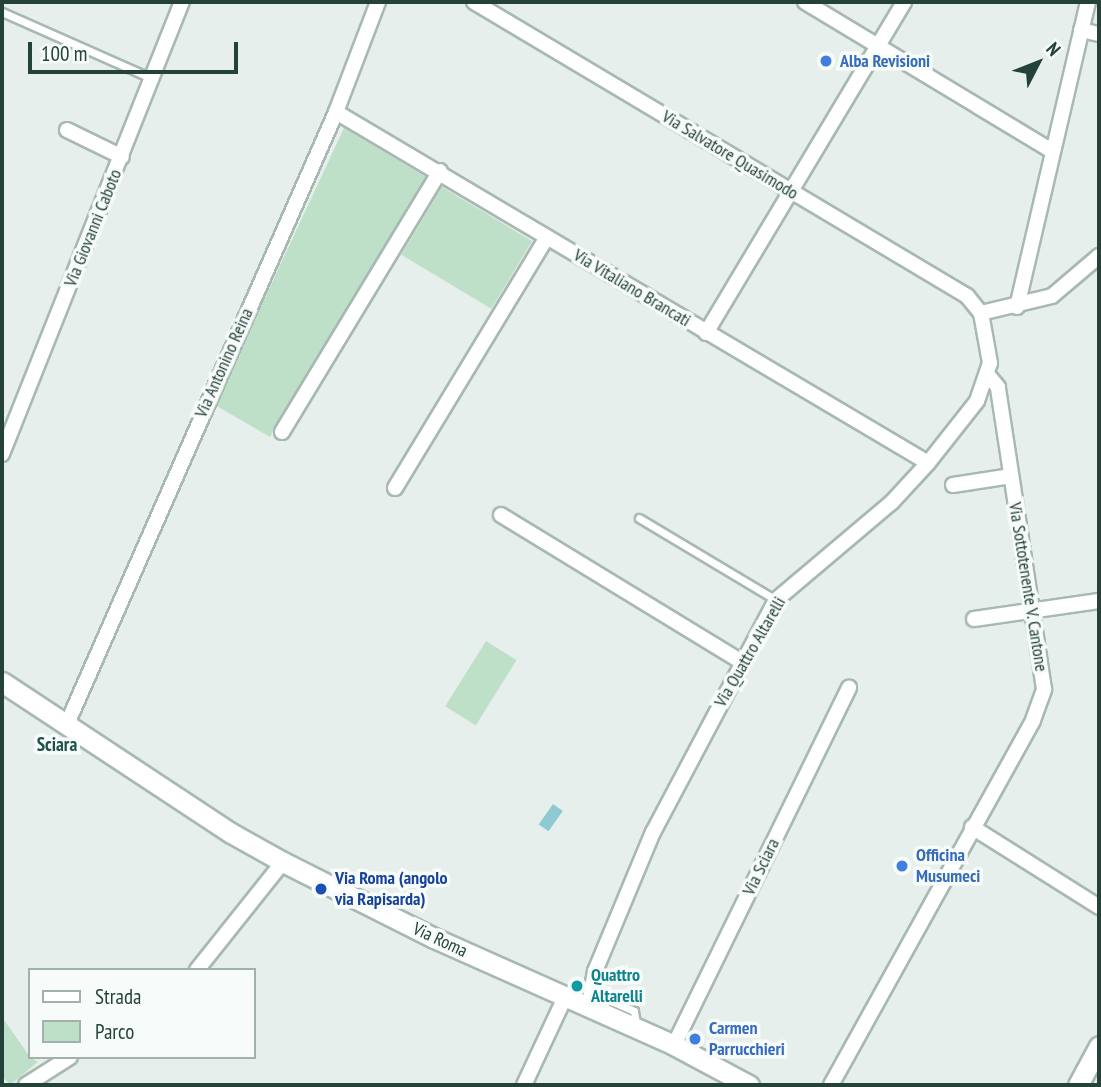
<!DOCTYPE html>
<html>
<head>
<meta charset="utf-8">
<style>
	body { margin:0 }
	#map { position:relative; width:1101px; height:1087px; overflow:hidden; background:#e6efeb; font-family:"PT Sans Narrow",sans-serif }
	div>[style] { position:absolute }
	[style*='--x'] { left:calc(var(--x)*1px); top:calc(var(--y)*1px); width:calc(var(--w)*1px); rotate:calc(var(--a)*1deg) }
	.green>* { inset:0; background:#bfe0c8; transform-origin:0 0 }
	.water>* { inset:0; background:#8ec9d4; transform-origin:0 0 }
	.roads { filter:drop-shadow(2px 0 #a8b8b2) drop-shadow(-2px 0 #a8b8b2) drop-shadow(0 2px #a8b8b2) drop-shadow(0 -2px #a8b8b2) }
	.lane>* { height:7px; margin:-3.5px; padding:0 3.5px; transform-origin:3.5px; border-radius:3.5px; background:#fff }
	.street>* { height:14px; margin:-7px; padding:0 7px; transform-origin:7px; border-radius:7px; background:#fff }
	.secondary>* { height:19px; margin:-9.5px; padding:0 9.5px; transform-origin:9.5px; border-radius:9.5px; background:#fff }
	.dots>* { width:19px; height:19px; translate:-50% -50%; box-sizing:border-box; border:4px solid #f7fbf9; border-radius:50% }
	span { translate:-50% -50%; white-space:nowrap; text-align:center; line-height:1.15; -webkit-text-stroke:7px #f7fbf9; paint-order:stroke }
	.shop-label { font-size:18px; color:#366cbe; font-weight:700 }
	.left { translate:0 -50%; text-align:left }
	.street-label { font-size:18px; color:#24423a }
	.transit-label { font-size:18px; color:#164399; font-weight:700 }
	.culture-label { font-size:18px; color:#0d838f; font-weight:700 }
	.neighbourhood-label { font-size:19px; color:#1f5548; font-weight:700 }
	.frame { position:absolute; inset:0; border:4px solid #24423a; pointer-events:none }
	.legend { position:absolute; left:28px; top:968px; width:228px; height:91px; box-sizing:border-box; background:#f7fbf9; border:2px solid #a3b1ad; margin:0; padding:9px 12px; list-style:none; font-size:21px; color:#24423a }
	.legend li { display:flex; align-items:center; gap:14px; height:35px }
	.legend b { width:35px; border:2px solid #a3b1ad }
	.north { position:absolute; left:1003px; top:28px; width:70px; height:70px; -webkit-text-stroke:5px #f7fbf9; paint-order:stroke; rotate:48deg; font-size:19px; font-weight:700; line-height:28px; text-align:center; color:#24423a }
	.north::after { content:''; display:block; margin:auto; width:24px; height:32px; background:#24423a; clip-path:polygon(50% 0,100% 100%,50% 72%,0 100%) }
	.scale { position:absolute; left:28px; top:42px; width:210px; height:32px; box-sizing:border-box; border:4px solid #24423a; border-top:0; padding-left:9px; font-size:21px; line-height:24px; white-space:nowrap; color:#24423a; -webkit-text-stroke:5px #f7fbf9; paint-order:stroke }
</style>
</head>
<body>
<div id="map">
	<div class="green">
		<div style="clip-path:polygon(344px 128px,426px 177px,270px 437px,215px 405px)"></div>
		<div style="left:442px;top:187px;width:105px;height:79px;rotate:31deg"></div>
		<div style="left:486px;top:641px;width:36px;height:77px;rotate:32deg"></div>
		<div style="clip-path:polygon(2px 1017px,30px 1057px,38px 1062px,10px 1085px,2px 1076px)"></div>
	</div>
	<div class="water">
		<div style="left:553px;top:804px;width:12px;height:25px;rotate:35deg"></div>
	</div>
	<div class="roads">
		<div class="lane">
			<div style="--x:2;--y:12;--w:163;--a:23.9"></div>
			<div style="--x:639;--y:518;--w:160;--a:30.9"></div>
			<div style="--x:591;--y:992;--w:47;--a:23.8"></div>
			<div style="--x:634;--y:1011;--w:13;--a:81"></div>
		</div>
		<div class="street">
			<div style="--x:474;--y:2;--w:574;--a:30.81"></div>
			<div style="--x:967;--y:296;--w:22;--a:51"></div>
			<div style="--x:981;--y:313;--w:51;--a:79.8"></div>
			<div style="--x:990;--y:363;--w:40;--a:108.9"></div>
			<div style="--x:977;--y:401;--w:79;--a:128.3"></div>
			<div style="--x:928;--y:463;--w:53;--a:132.7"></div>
			<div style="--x:892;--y:502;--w:152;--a:139.8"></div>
			<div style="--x:776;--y:600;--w:263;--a:117.9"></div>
			<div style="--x:653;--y:832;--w:151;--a:112.6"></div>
			<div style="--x:595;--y:971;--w:36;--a:100"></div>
			<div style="--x:805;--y:2;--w:288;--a:31.1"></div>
			<div style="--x:1081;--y:30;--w:18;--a:13"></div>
			<div style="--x:336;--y:112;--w:688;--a:30.66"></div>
			<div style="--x:67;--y:130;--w:61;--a:26.1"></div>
			<div style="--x:1017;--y:307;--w:313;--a:-76.9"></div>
			<div style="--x:981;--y:313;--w:73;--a:-13.5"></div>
			<div style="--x:1052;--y:296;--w:62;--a:-40.4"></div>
			<div style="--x:706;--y:333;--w:386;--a:-59.1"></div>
			<div style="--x:282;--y:432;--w:305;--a:-58.8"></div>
			<div style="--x:2;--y:454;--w:487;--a:-68.3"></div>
			<div style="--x:953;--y:485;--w:59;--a:-8.8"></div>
			<div style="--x:395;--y:488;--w:293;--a:-58.8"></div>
			<div style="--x:501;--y:515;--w:280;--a:31.4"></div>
			<div style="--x:974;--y:619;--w:126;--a:-8.2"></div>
			<div style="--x:67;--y:724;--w:669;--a:-66.27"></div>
			<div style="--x:336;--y:112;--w:118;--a:-69.1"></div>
			<div style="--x:972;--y:827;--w:150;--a:32.2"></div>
			<div style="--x:197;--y:970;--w:138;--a:-51.5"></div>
			<div style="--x:674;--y:1045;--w:398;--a:-63.9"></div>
			<div style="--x:26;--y:1085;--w:52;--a:-32.5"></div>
			<div style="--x:524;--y:1085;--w:97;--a:-65"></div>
			<div style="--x:831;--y:1085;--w:417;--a:-61"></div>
			<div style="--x:1033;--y:720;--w:33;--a:-70"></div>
			<div style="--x:1044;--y:689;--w:305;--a:-98.7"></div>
			<div style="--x:998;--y:387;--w:16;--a:-130"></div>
		</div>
		<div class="secondary">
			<div style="--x:2;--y:682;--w:274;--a:33.4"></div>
			<div style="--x:231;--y:833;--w:60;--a:29.1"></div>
			<div style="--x:283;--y:862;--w:169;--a:26.7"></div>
			<div style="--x:434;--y:938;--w:263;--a:24"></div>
			<div style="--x:674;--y:1045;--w:85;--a:28.1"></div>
			<div style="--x:1078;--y:1085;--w:44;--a:-61.7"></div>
		</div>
	</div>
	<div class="dots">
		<div style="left:826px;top:61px;background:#3f7fe0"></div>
		<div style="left:902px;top:866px;background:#3f7fe0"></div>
		<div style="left:321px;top:889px;background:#1a4fb4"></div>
		<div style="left:577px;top:986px;background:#0f9aa8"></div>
		<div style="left:695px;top:1039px;background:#3f7fe0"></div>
	</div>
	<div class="shop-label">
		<span class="left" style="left:840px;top:61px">Alba Revisioni</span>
		<span class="left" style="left:916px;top:866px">Officina<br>Musumeci</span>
		<span class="left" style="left:709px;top:1039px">Carmen<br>Parrucchieri</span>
	</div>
	<div class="street-label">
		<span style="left:730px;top:155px;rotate:31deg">Via Salvatore Quasimodo</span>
		<span style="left:93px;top:228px;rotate:-68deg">Via Giovanni Caboto</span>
		<span style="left:632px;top:288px;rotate:31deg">Via Vitaliano Brancati</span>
		<span style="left:224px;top:363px;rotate:-66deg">Via Antonino Reina</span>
		<span style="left:1028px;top:587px;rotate:81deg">Via Sottotenente V. Cantone</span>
		<span style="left:750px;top:652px;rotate:-60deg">Via Quattro Altarelli</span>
		<span style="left:761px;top:867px;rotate:-64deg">Via Sciara</span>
		<span style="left:440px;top:940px;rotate:25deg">Via Roma</span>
	</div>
	<div class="transit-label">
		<span class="left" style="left:335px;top:889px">Via Roma (angolo<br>via Rapisarda)</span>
	</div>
	<div class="culture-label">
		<span class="left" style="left:591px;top:986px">Quattro<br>Altarelli</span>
	</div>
	<div class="neighbourhood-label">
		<span style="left:57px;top:745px">Sciara</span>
	</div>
	<div class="frame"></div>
	<ul class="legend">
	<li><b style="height:9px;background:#fff"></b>Strada</li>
	<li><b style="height:19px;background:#bfe0c8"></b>Parco</li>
	</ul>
	<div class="north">N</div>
	<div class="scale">100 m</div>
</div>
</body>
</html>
